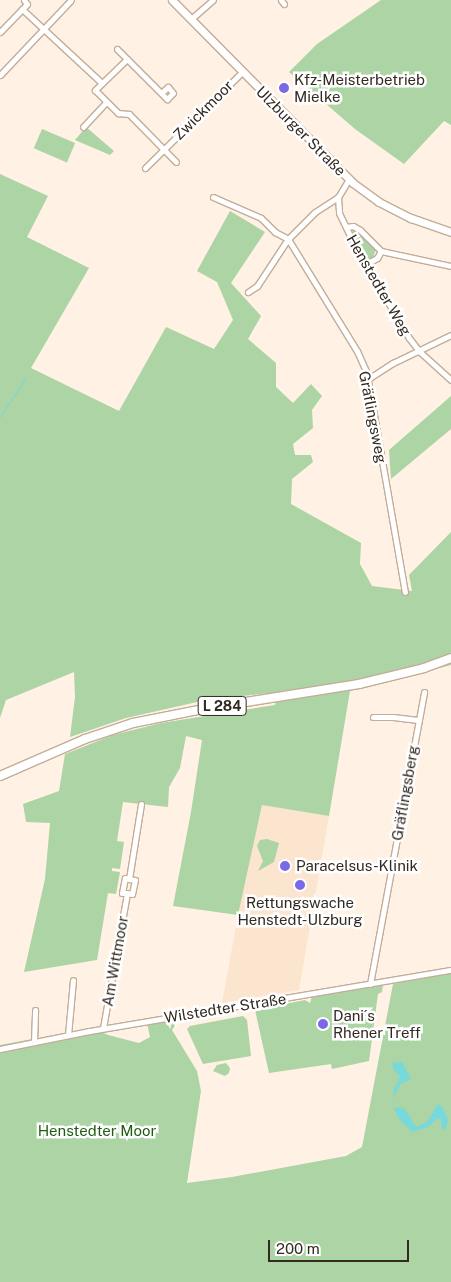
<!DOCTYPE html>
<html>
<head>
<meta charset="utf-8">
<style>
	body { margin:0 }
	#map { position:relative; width:451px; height:1282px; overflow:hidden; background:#fff1e3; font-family:"Public Sans",sans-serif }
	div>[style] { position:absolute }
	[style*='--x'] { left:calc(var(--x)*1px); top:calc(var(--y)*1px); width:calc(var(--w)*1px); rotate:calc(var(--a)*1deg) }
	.built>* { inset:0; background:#fce5cf }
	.green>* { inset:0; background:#acd4a4; transform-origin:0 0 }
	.water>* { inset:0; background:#77d9db }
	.stream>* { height:1px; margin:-0.5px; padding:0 0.5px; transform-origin:0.5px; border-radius:0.5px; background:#77d9db }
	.roads { filter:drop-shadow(1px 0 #c3ad98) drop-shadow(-1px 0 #c3ad98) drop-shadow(0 1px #c3ad98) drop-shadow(0 -1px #c3ad98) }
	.street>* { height:5px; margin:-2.5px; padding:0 2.5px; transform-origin:2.5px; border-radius:2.5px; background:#fff }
	.secondary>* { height:7px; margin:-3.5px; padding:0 3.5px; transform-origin:3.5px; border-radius:3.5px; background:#fff }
	.primary>* { height:8px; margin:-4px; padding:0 4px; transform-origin:4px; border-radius:4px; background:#fff }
	.dots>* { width:14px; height:14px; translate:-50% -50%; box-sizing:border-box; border:2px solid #fff; border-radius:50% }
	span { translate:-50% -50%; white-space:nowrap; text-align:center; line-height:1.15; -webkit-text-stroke:5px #fff; paint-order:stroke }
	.shield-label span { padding:1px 4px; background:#fff; border:1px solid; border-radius:4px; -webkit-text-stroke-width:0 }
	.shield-label { font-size:14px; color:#322921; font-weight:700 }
	.poi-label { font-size:15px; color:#322921 }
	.left { translate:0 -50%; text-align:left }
	.street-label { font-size:15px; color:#322921 }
	.park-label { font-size:15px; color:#1f5c11 }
	.scale { position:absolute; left:268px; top:1240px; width:141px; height:22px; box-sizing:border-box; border:2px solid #322921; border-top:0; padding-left:6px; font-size:15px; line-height:18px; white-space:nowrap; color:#322921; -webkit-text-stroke:4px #fff; paint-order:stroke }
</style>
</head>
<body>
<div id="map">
	<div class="built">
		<div style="clip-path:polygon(262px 805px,329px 816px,299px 990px,222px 1003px,238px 915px)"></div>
	</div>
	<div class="green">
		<div style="clip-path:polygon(381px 0,451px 0,451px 125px,444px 121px,404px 164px,355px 129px,289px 72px,317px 44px)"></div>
		<div style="clip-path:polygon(86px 127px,114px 151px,110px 155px,75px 140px)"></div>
		<div style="left:42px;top:129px;width:36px;height:21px;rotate:23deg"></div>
		<div style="clip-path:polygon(0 174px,48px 196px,27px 237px,89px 268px,31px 368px,119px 411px,166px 327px,214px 349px,233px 320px,217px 282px,197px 271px,230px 211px,265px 232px,231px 283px,261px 316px,248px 339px,276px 363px,276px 387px,293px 403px,311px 384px,322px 396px,312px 410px,313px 428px,293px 444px,295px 455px,311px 455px,313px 462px,292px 479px,291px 504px,361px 543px,360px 564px,372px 586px,412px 591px,409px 575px,451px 532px,451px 665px,350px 691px,329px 816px,262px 805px,238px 915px,173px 906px,191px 812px,202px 740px,186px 736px,180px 768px,169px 787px,168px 807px,123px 802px,117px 841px,124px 842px,120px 869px,112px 868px,112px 871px,120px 872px,116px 894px,108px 893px,97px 960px,24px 972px,45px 879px,50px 823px,26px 822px,23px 804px,59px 791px,65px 754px,113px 735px,161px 723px,275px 705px,278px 692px,206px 700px,126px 718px,70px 737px,75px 697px,74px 672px,6px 700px,0 718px)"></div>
		<div style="clip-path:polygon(354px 230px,359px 233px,376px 249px,373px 258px,367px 259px,365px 257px,352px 232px)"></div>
		<div style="clip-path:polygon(451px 396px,451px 429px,391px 479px,389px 450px)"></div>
		<div style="clip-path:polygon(267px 839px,279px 843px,274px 862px,258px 871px,263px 861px,257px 846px,260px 840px)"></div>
		<div style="clip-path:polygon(451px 973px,451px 1282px,0 1282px,0 1045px,93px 1028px,108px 1035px,139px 1043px,150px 1037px,147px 1023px,165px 1019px,168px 1023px,179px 1020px,172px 1030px,197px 1071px,201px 1091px,187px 1183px,232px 1177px,346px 1156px,362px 1147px,393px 984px)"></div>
		<div style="clip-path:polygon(383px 985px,382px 992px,378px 994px,369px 1061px,332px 1069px,331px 1064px,269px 1073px,255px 1010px,305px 1000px,310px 1003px,312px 996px)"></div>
		<div style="clip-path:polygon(243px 1016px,247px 1020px,251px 1056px,203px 1064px,187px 1029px,190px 1026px)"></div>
		<div style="clip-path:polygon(226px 1063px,230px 1068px,229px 1073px,225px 1076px,213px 1071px,217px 1065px)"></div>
	</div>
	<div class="water">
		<div style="clip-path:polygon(402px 1062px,411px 1079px,401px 1084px,393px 1098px,394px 1089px,400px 1077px,394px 1070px,392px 1063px)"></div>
		<div style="clip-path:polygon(437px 1105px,442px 1106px,448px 1120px,446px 1128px,442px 1130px,441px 1119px,437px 1119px,428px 1127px,412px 1132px,399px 1119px,394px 1109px,397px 1107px,405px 1109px,416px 1127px,428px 1121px)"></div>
	</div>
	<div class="stream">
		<div style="--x:0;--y:417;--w:45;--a:-56.7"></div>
	</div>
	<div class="roads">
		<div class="street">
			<div style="--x:281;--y:0;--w:5;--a:53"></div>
			<div style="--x:22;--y:9;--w:109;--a:42.8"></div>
			<div style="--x:191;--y:19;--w:29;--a:-41"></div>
			<div style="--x:0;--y:32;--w:39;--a:-46"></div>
			<div style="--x:27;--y:4;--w:5;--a:-127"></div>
			<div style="--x:117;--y:49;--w:71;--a:45"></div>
			<div style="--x:167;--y:99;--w:8;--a:-45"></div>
			<div style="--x:173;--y:93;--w:8;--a:-130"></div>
			<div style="--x:168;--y:87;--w:9;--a:139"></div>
			<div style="--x:127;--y:59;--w:45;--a:135.9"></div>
			<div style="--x:95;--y:90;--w:33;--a:45"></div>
			<div style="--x:118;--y:113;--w:11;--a:5"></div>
			<div style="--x:129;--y:114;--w:67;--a:45.6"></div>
			<div style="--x:0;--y:75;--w:103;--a:-46.6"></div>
			<div style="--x:83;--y:127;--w:34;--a:-47"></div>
			<div style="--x:145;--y:168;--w:138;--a:-44.7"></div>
			<div style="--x:349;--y:179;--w:21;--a:121"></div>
			<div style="--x:338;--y:197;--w:16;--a:86"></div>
			<div style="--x:339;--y:213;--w:34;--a:64"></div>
			<div style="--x:354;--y:244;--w:109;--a:59.7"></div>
			<div style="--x:409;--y:338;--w:18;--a:52"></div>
			<div style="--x:420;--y:352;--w:42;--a:42.1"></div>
			<div style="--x:213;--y:197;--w:52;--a:23.6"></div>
			<div style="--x:261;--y:218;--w:20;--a:45"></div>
			<div style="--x:275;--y:232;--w:15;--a:28"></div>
			<div style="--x:288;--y:239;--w:38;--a:-45"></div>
			<div style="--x:315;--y:212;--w:27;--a:-33"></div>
			<div style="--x:346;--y:227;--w:7;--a:-8"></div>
			<div style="--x:353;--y:226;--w:8;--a:30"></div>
			<div style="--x:360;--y:230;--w:30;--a:45"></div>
			<div style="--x:381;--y:251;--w:72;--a:12.1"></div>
			<div style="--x:366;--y:264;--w:13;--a:-29"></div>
			<div style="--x:377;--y:258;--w:8;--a:-60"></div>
			<div style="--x:248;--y:292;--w:11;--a:-34"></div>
			<div style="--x:257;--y:286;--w:56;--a:-56.6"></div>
			<div style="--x:288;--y:239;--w:132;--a:58.4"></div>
			<div style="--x:357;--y:351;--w:22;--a:66"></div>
			<div style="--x:366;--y:371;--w:21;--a:79"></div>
			<div style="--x:370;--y:392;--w:203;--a:80.1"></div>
			<div style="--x:368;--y:379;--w:30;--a:-33"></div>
			<div style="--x:393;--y:363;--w:64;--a:-25.8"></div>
			<div style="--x:373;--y:717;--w:20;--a:0"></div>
			<div style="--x:393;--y:717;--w:25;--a:7"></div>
			<div style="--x:127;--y:893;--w:5;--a:180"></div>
			<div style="--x:122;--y:893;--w:15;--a:-79"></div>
			<div style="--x:125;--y:878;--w:4;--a:14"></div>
			<div style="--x:370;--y:984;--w:297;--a:-79.5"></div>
			<div style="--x:103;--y:1028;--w:137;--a:-79.9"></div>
			<div style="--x:127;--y:893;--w:5;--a:11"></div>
			<div style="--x:132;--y:894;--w:14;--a:-78"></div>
			<div style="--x:135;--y:880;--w:6;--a:-171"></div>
			<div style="--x:129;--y:879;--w:76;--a:-80.9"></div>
			<div style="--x:68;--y:1035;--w:55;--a:-84.8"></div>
			<div style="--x:34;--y:1042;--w:32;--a:-88"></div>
			<div style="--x:0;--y:1049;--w:91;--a:-11.4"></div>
			<div style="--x:89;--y:1031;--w:367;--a:-9.6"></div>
		</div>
		<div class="secondary">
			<div style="--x:172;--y:0;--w:257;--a:45.3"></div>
			<div style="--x:353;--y:183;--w:32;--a:36"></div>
			<div style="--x:379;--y:202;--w:36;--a:27"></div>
			<div style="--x:411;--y:218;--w:42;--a:19.3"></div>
		</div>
		<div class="primary">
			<div style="--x:0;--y:776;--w:93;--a:-23.5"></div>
			<div style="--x:85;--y:739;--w:51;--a:-18.4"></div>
			<div style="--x:133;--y:723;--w:76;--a:-11.3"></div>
			<div style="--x:208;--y:708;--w:153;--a:-9"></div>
			<div style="--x:359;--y:684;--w:67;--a:-13.8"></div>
			<div style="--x:424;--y:668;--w:29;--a:-20"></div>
		</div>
	</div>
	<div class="dots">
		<div style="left:284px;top:88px;background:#7969e4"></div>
		<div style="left:285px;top:866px;background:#7969e4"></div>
		<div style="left:300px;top:885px;background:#7969e4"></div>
		<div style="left:323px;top:1024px;background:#7969e4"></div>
	</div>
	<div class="shield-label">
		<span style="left:222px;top:706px">L 284</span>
	</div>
	<div class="poi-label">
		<span class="left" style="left:294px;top:88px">Kfz-Meisterbetrieb<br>Mielke</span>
		<span class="left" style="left:296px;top:866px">Paracelsus-Klinik</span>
		<span style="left:300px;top:911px">Rettungswache<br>Henstedt-Ulzburg</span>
		<span class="left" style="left:333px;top:1024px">Dani´s<br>Rhener Treff</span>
	</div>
	<div class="street-label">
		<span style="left:203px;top:110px;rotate:-45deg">Zwickmoor</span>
		<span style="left:301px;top:131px;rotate:45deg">Ulzburger Straße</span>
		<span style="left:379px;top:285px;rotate:60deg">Henstedter Weg</span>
		<span style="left:373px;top:417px;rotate:79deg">Gräflingsweg</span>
		<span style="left:405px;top:793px;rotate:-80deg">Gräflingsberg</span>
		<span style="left:115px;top:961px;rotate:-80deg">Am Wittmoor</span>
		<span style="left:225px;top:1008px;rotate:-9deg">Wilstedter Straße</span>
	</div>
	<div class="park-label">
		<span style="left:97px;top:1131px">Henstedter Moor</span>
	</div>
	<div class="scale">200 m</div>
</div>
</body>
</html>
